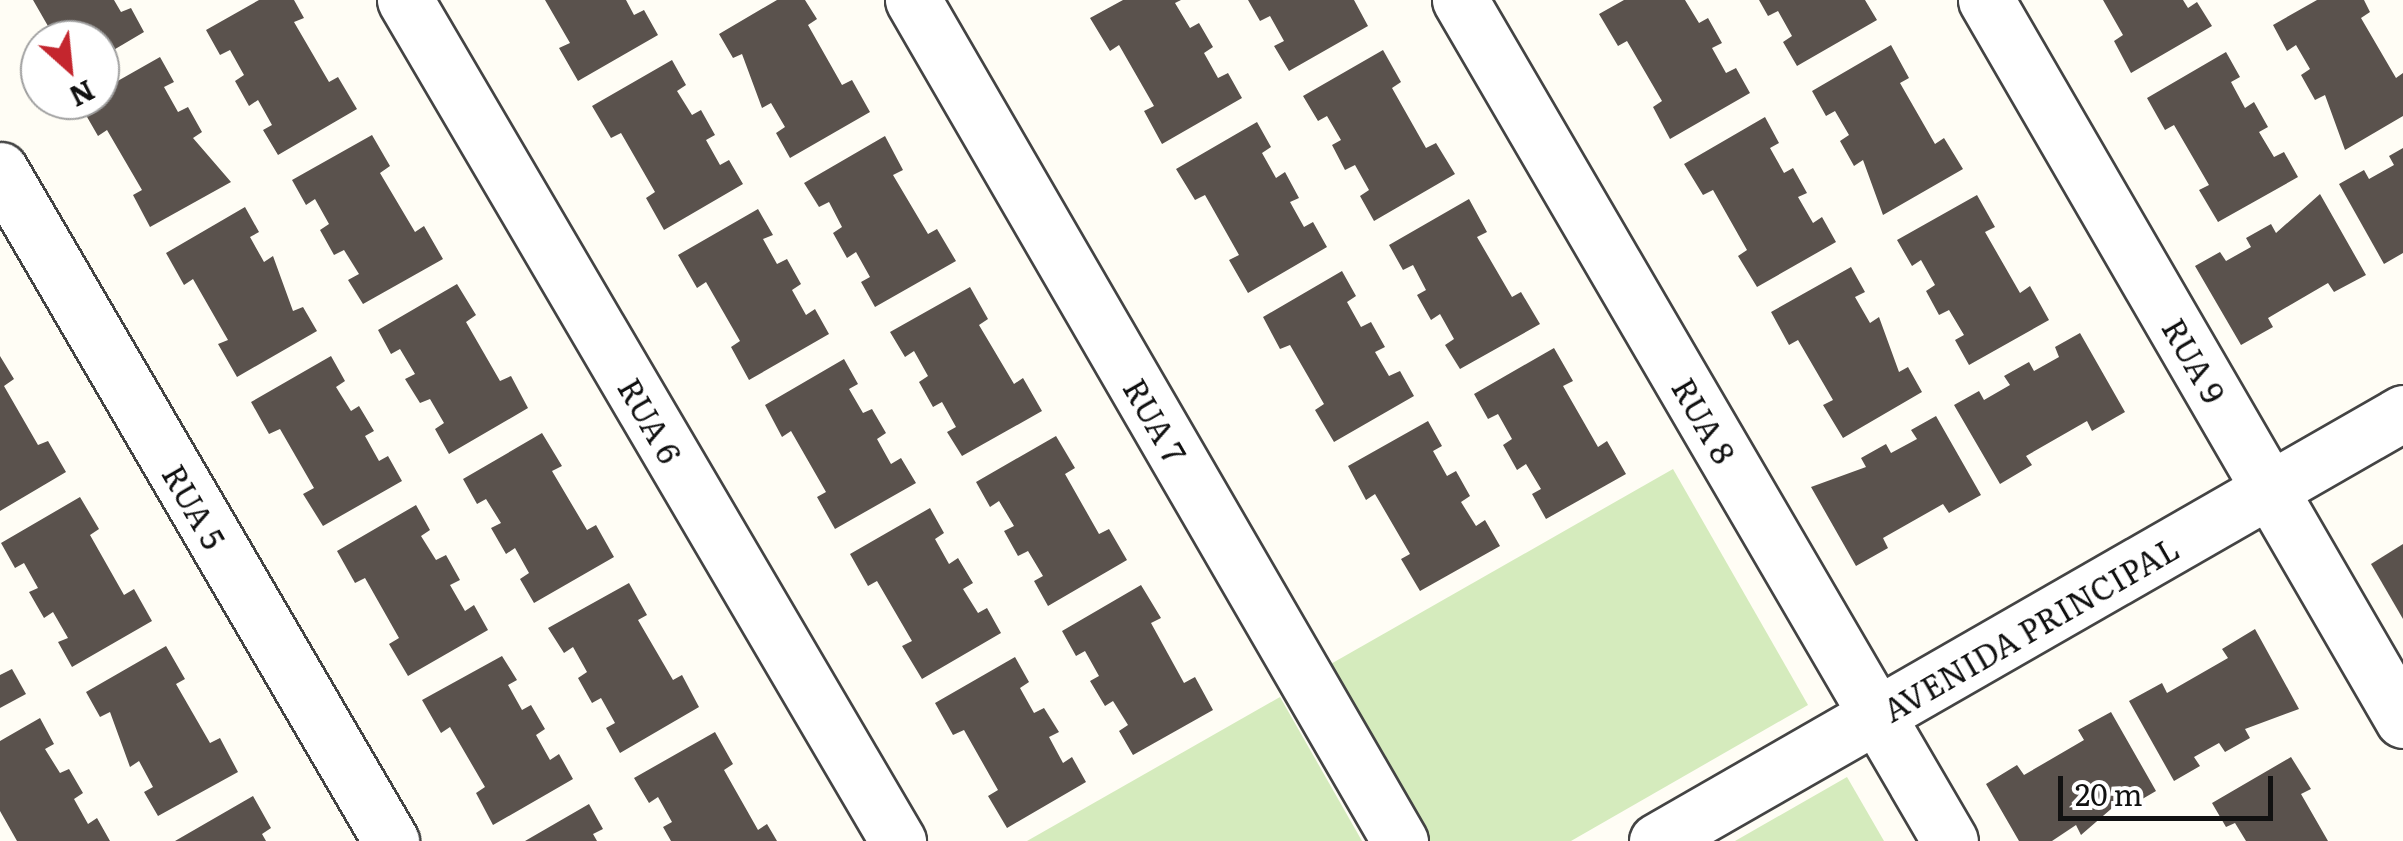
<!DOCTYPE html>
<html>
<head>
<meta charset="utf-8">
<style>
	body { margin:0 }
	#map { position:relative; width:2403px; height:841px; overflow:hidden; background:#fffdf5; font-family:Literata,serif }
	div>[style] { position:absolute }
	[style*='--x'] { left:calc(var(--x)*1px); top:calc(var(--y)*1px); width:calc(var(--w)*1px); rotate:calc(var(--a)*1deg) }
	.green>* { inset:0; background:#d5ebbd }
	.building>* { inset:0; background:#5a524d }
	.roads { filter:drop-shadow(2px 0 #444) drop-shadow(-2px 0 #444) drop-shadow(0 2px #444) drop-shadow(0 -2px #444) }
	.minor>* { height:55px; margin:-27.5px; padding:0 27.5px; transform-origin:27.5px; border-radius:27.5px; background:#fff }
	.tertiary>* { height:55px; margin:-27.5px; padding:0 27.5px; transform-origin:27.5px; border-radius:27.5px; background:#fff }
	span { translate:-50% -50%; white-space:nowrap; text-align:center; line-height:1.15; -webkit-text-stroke:10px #fff; paint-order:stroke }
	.street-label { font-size:32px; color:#111 }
	.north { position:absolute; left:20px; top:20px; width:100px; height:100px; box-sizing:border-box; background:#fff; border:2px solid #a0a0a0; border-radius:50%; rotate:153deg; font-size:28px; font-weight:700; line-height:40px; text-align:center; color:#111 }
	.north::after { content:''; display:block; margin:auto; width:35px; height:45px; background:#c4262e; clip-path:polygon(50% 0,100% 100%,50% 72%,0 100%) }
	.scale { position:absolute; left:2058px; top:776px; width:215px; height:45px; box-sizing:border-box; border:5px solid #111; border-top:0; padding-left:12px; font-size:30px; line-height:35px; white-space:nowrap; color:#111; -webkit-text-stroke:8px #fff; paint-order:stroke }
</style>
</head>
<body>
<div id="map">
	<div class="green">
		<div style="clip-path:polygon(1673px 469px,1808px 705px,1571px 841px,1430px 841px,1329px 665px)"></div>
		<div style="clip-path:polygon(1280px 697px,1362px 841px,1027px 841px)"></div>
		<div style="clip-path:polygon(1847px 777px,1884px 841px,1735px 841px)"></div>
	</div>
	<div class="building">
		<div style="clip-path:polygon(33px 0,114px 0,121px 12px,131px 8px,144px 32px,100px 58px,100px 40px,56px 40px)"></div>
		<div style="clip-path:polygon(259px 0,294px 0,304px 18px,294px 22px,329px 82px,338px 77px,357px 109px,278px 155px,263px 130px,272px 125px,258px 100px,249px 106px,235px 81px,244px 75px,230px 50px,220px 55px,206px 30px)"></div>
		<div style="clip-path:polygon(545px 0,626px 0,634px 15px,644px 10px,658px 35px,578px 81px,559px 48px,570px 43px)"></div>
		<div style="clip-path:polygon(777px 0,805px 0,817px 19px,808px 25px,842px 85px,852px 80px,870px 112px,790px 158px,776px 133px,785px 127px,771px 103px,762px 108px,742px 54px,733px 58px,719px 34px)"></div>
		<div style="clip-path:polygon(1123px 0,1181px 0,1175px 3px,1190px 28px,1199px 23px,1213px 47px,1204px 53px,1218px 78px,1228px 73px,1242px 98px,1162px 144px,1144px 111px,1154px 106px,1119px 45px,1110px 51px,1090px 18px)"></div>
		<div style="clip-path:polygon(1248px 0,1354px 0,1368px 26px,1289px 71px,1274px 46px,1284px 41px,1270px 16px,1260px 21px)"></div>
		<div style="clip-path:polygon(1624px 0,1685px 0,1699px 23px,1708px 18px,1722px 43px,1712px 48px,1726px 73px,1736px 68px,1750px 93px,1670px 139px,1653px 107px,1662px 101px,1627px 41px,1618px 46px,1599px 14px)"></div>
		<div style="clip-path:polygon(1759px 0,1865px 0,1877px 20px,1797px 66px,1783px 42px,1792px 36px,1778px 11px,1768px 16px)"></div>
		<div style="clip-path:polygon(2103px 0,2183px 0,2188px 8px,2197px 2px,2212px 26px,2131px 73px,2114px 41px,2123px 35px)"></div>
		<div style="clip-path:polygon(2317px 0,2364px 0,2370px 12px,2361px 18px,2396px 78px,2403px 73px,2403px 116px,2345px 150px,2325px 95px,2315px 100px,2301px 75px,2310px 69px,2296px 45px,2287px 51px,2273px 25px)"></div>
		<div style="clip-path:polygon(1891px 45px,1909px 78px,1900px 83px,1935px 144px,1944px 138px,1963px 169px,1883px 215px,1863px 160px,1854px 166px,1840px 141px,1849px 135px,1835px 111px,1826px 116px,1812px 91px)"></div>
		<div style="clip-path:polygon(1383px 50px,1401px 82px,1392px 88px,1426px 148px,1436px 143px,1455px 174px,1374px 221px,1360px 196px,1369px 190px,1355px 165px,1345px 170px,1332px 145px,1341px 140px,1327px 116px,1318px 121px,1303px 96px)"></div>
		<div style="clip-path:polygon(2226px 52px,2240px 77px,2231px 82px,2245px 108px,2254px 102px,2268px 127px,2259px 132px,2274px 157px,2284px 152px,2298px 177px,2218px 222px,2199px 190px,2209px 185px,2174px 125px,2165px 130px,2147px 98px)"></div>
		<div style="clip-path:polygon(160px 57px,174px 82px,164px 87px,178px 112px,188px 107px,202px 132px,193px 138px,231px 182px,150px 227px,133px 195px,142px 190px,107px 130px,98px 136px,79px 103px,100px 100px,100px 91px)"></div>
		<div style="clip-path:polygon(672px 60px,686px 85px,677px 91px,692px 115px,701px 110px,715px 135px,706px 140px,720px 165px,729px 160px,743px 184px,664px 230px,646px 198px,655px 192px,621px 133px,611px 138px,592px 106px)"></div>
		<div style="clip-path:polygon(1765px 117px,1779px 143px,1770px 148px,1784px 173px,1793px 168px,1807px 193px,1798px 197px,1813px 223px,1822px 217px,1836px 242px,1757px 287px,1738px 256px,1747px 250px,1713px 190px,1703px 195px,1684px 164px)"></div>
		<div style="clip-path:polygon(1257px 122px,1271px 147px,1262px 153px,1276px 178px,1285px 172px,1299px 198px,1290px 202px,1304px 227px,1313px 222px,1327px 247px,1248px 293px,1229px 260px,1239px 255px,1205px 195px,1195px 200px,1176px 169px)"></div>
		<div style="clip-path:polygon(372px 135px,390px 166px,380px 173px,415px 232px,424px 226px,443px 259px,363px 304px,348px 280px,359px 274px,344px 250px,334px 255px,320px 230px,329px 224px,315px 199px,306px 205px,292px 180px)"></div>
		<div style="clip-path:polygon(885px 136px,903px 170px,893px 175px,928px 234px,937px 229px,956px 261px,875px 307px,861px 282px,870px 277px,856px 252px,847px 258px,833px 233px,842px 227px,829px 202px,819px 207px,804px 183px)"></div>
		<div style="clip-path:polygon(2403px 148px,2403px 253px,2384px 264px,2339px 184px,2364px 170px,2369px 179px,2394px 165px,2389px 156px)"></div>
		<div style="clip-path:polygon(2320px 194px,2366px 275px,2334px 292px,2328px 283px,2268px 318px,2273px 327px,2241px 345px,2195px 266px,2220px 252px,2226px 261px,2251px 247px,2246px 238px,2271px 224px,2276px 233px)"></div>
		<div style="clip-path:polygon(1977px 195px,1995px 227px,1985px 232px,2020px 293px,2030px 286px,2049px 320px,1969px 365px,1955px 340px,1964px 335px,1949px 310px,1939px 315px,1926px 291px,1935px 285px,1921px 260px,1912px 266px,1897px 240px)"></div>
		<div style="clip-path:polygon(1469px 199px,1487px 232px,1477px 237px,1512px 297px,1521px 292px,1540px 324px,1460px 369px,1445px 345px,1454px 339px,1440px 314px,1431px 320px,1417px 295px,1426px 290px,1413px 265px,1403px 270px,1389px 245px)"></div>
		<div style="clip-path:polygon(245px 207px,259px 232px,250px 237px,264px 262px,273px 256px,293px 311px,303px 307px,317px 331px,237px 377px,218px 344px,228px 340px,193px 279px,184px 285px,166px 253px)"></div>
		<div style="clip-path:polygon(758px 209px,773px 235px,763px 239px,777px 264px,787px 259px,801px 284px,792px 290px,806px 315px,815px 309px,829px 334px,749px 380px,731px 347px,740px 341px,706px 282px,697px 288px,678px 255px)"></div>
		<div style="clip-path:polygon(1851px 267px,1865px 292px,1855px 297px,1870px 323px,1879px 317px,1899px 372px,1908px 367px,1922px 392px,1843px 438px,1823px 405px,1833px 400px,1798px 340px,1789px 345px,1771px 312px)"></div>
		<div style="clip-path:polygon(1342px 271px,1356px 296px,1347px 302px,1361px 327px,1371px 322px,1385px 347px,1375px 352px,1389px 376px,1400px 371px,1414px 396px,1334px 442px,1315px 410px,1324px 404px,1290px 345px,1280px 349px,1263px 317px)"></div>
		<div style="clip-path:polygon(457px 284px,476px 315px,466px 322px,500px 381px,511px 376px,528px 408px,449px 454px,435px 429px,444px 423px,430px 399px,420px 403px,405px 379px,415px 374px,400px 349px,391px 354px,378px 330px)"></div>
		<div style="clip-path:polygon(970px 287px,988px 319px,979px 325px,1014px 384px,1023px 378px,1042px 411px,962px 456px,947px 432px,956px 427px,942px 402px,933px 407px,919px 382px,928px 376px,914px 351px,905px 357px,890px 332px)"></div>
		<div style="clip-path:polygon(2080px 333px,2125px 412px,2092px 431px,2087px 421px,2026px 456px,2032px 465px,2000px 484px,1954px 405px,1979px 391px,1984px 400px,2010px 385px,2004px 376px,2029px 362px,2034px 371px,2059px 357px,2055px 347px)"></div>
		<div style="clip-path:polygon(1554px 348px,1573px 381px,1563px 386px,1598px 447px,1607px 441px,1626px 474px,1546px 519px,1532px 494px,1541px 489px,1526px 464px,1517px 470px,1503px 445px,1512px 439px,1498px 414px,1488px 419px,1474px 394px)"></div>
		<div style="clip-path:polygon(0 356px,14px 379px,4px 386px,38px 445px,48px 441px,66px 472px,0 511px)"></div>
		<div style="clip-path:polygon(331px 356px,345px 381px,336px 387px,351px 411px,359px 406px,374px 431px,365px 436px,379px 461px,388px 456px,402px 481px,323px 526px,303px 494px,314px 488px,280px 429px,269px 434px,251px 402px)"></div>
		<div style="clip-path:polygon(844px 359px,858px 384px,849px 389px,863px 413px,872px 409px,886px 433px,877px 439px,891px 464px,901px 458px,916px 483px,835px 529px,817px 497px,826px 492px,791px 431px,782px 437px,765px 405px)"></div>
		<div style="clip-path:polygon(1936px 416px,1981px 495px,1949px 513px,1943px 504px,1883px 538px,1888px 548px,1856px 566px,1811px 487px,1866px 467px,1861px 458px,1886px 444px,1891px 453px,1917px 439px,1911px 430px)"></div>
		<div style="clip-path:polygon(1428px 421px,1442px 446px,1433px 451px,1447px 476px,1456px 471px,1470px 496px,1461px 502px,1476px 526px,1485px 520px,1500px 546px,1420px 591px,1401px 559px,1410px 554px,1375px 494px,1366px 500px,1348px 466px)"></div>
		<div style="clip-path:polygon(542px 433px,562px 466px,552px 471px,587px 530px,596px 525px,614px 557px,534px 603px,520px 579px,529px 573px,515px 548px,506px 554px,491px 528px,501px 523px,486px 499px,477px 504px,463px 479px)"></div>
		<div style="clip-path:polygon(1056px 436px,1075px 468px,1065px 474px,1099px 534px,1109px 529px,1127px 560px,1048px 606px,1034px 581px,1043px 576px,1028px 551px,1018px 556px,1004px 531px,1014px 526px,999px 501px,990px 507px,976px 482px)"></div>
		<div style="clip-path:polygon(80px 497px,99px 529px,90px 535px,124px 595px,134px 589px,152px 621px,72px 667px,58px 642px,68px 638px,53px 612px,44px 618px,29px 592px,38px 588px,24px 563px,15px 568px,1px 543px)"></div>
		<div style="clip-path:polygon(416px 505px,430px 530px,421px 536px,436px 560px,446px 555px,460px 580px,450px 585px,465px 611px,474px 605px,488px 630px,408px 676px,389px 644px,399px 638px,365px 578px,355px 583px,337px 551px)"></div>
		<div style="clip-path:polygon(930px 508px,944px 533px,935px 539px,949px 564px,958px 558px,973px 583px,963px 589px,978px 613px,987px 608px,1001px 633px,922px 679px,902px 646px,912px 641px,877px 581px,868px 586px,850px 554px)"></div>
		<div style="clip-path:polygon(2403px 544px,2403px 619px,2371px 564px)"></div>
		<div style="clip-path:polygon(629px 583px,647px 615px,638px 620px,673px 680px,682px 675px,699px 707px,620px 753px,606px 728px,615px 723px,601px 698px,592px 703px,578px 678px,587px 672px,573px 647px,564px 653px,548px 628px)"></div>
		<div style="clip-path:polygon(1141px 585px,1161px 618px,1151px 623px,1184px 683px,1195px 677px,1213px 710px,1133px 755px,1119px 731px,1128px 725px,1113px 701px,1105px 706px,1090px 681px,1099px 676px,1085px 651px,1076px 656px,1062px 631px)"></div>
		<div style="clip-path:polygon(2255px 629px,2299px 709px,2245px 729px,2250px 738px,2225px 752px,2219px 743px,2194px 757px,2200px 766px,2174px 781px,2129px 701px,2162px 683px,2167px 693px,2228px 658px,2222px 649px)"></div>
		<div style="clip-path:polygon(166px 646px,185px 679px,176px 684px,210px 743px,220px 738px,238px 772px,158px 816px,144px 792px,153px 787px,139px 761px,130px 767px,110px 712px,100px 717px,86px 692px)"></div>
		<div style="clip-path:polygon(502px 656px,517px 680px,508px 685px,522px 710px,531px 705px,545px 729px,536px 735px,550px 760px,559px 754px,573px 779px,493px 825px,476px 793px,485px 787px,450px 727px,441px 733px,422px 700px)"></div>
		<div style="clip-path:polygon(1015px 657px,1029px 682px,1020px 688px,1034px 713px,1044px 708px,1059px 732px,1049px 737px,1063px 763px,1072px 757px,1086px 782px,1007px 828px,988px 796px,998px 790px,964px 730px,953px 735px,935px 703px)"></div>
		<div style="clip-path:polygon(12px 669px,26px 694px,0 708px,0 675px)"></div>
		<div style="clip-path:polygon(2111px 712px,2156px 791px,2132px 805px,2126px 796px,2081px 835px,2076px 825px,2052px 841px,2019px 841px,1986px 784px,2017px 765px,2024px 775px,2084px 740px,2078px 730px)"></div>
		<div style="clip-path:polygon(40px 718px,54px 744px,45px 749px,60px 773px,69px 769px,83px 793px,74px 799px,88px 824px,97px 818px,110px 841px,17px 841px,0 811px,0 741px)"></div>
		<div style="clip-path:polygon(715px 732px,733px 764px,724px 770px,758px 830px,767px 824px,777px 841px,671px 841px,663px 827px,672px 822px,658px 797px,649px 803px,634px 778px)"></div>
		<div style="clip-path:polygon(2291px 757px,2311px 789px,2301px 794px,2328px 841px,2246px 841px,2235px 823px,2226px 827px,2212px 803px)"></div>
		<div style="clip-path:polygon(253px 796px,271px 828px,262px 834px,266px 841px,175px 841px)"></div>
		<div style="clip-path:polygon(589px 804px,603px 829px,593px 834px,597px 841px,525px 841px)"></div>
	</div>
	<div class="roads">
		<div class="minor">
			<div style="--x:405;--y:0;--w:975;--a:59.62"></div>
			<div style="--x:913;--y:0;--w:972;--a:59.93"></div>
			<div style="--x:1460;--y:0;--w:973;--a:59.77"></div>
			<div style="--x:1986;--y:0;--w:832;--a:59.92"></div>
			<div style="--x:0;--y:170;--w:777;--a:59.77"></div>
		</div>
		<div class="tertiary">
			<div style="--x:1657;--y:841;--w:860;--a:-29.84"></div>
		</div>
	</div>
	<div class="street-label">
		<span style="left:2195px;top:360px;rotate:60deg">RUA 9</span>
		<span style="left:651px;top:420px;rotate:60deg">RUA 6</span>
		<span style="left:1156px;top:420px;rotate:60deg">RUA 7</span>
		<span style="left:1705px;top:420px;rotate:60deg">RUA 8</span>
		<span style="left:195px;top:506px;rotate:60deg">RUA 5</span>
		<span style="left:2030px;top:628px;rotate:-30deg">AVENIDA PRINCIPAL</span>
	</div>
	<div class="north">N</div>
	<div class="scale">20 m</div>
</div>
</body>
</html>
